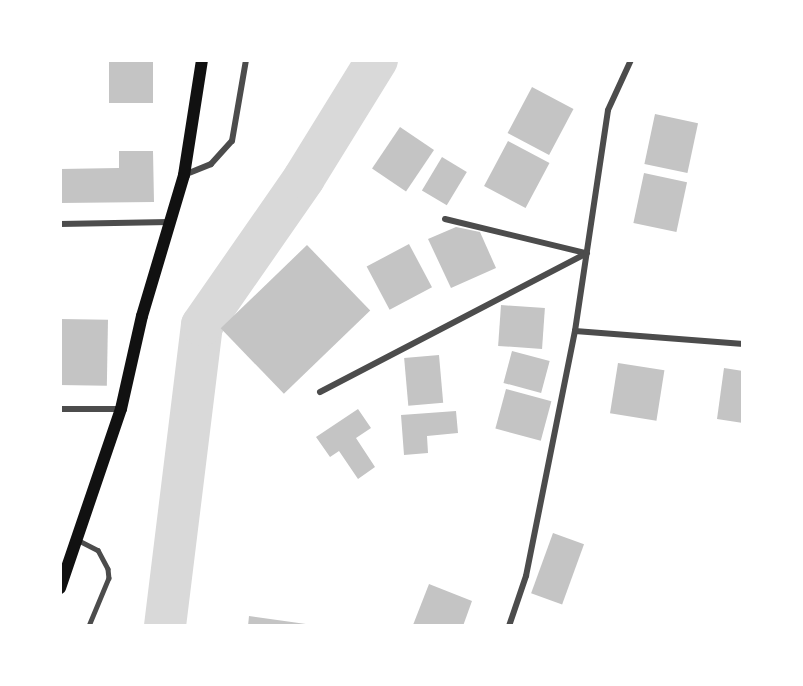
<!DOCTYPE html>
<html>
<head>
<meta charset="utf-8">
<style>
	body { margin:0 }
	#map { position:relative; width:803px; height:686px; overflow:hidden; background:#fff; font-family:Barlow,sans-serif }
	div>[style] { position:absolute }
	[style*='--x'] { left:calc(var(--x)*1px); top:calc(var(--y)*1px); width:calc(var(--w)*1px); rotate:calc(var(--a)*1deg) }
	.river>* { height:42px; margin:-21px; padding:0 21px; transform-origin:21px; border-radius:21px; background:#d9d9d9 }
	.building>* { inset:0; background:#c4c4c4; transform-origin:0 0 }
	.service>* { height:4.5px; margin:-2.25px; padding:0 2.25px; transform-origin:2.25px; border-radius:2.25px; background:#4c4c4c }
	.minor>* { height:6px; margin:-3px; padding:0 3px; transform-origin:3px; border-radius:3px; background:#4c4c4c }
	.secondary>* { height:12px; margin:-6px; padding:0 6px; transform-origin:6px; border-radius:6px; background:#111 }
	span { translate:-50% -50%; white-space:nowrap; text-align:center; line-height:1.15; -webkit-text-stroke:4.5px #fff; paint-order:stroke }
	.frame { position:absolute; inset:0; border:62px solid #fff; pointer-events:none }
</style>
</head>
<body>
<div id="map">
	<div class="river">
		<div style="--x:165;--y:626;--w:303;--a:-83"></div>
		<div style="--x:202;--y:325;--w:179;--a:-55.2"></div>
		<div style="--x:304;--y:178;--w:139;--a:-58.3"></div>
	</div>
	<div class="building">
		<div style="left:109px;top:60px;width:44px;height:43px"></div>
		<div style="left:532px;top:87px;width:47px;height:52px;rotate:28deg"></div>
		<div style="left:655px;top:114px;width:44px;height:51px;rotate:12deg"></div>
		<div style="left:400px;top:127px;width:41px;height:50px;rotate:34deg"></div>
		<div style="left:508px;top:141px;width:47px;height:51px;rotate:28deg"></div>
		<div style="clip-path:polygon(119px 151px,153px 151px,154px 202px,60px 203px,60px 169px,119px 168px)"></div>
		<div style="left:442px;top:157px;width:29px;height:39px;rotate:31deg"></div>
		<div style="left:644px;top:173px;width:44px;height:51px;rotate:12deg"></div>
		<div style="clip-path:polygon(456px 227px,480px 232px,496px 268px,451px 288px,428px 239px)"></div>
		<div style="left:409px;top:244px;width:49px;height:48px;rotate:62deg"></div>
		<div style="left:307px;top:245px;width:91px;height:120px;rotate:46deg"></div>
		<div style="left:501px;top:305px;width:44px;height:41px;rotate:4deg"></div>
		<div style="left:60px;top:319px;width:48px;height:66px;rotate:1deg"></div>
		<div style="left:512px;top:351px;width:39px;height:33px;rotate:15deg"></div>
		<div style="left:439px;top:355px;width:48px;height:35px;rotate:85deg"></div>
		<div style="left:618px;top:363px;width:47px;height:51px;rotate:9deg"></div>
		<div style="clip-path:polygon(724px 368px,743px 371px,743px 423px,717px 419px)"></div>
		<div style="left:506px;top:389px;width:47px;height:41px;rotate:15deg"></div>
		<div style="clip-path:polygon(358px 409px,371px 428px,356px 438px,375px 467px,358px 479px,339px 451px,330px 457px,316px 437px)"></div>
		<div style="clip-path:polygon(456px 411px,458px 433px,427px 436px,428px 453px,404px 455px,401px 415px)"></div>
		<div style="left:553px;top:533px;width:33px;height:64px;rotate:20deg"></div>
		<div style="clip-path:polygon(429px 584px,472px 601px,463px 626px,413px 625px)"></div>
		<div style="clip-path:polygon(249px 616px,313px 625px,313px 626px,248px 626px)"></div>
	</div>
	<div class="service">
		<div style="--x:78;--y:540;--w:22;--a:27"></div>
		<div style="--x:98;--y:550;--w:21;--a:62"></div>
		<div style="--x:108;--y:569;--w:9;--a:84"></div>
		<div style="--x:109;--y:578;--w:52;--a:112.6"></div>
	</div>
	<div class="minor">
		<div style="--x:184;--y:175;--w:29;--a:-22"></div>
		<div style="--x:211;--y:164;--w:31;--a:-48"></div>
		<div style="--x:232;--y:141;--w:82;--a:-80.2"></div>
		<div style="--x:445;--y:219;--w:145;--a:13.6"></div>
		<div style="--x:60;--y:224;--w:109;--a:-1.1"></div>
		<div style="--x:575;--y:331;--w:169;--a:4.4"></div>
		<div style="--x:320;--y:392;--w:301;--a:-27.5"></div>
		<div style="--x:60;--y:409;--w:61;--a:0"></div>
		<div style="--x:509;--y:626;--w:53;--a:-71.2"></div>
		<div style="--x:526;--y:576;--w:250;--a:-78.7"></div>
		<div style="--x:575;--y:331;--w:223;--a:-81.5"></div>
		<div style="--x:608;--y:110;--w:55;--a:-65.3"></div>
	</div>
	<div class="secondary">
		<div style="--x:60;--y:588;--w:189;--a:-71.2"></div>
		<div style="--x:121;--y:409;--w:95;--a:-77.3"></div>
		<div style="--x:142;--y:316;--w:147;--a:-73.4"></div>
		<div style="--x:184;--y:175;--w:116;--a:-81.1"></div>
	</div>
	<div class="frame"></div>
</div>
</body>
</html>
